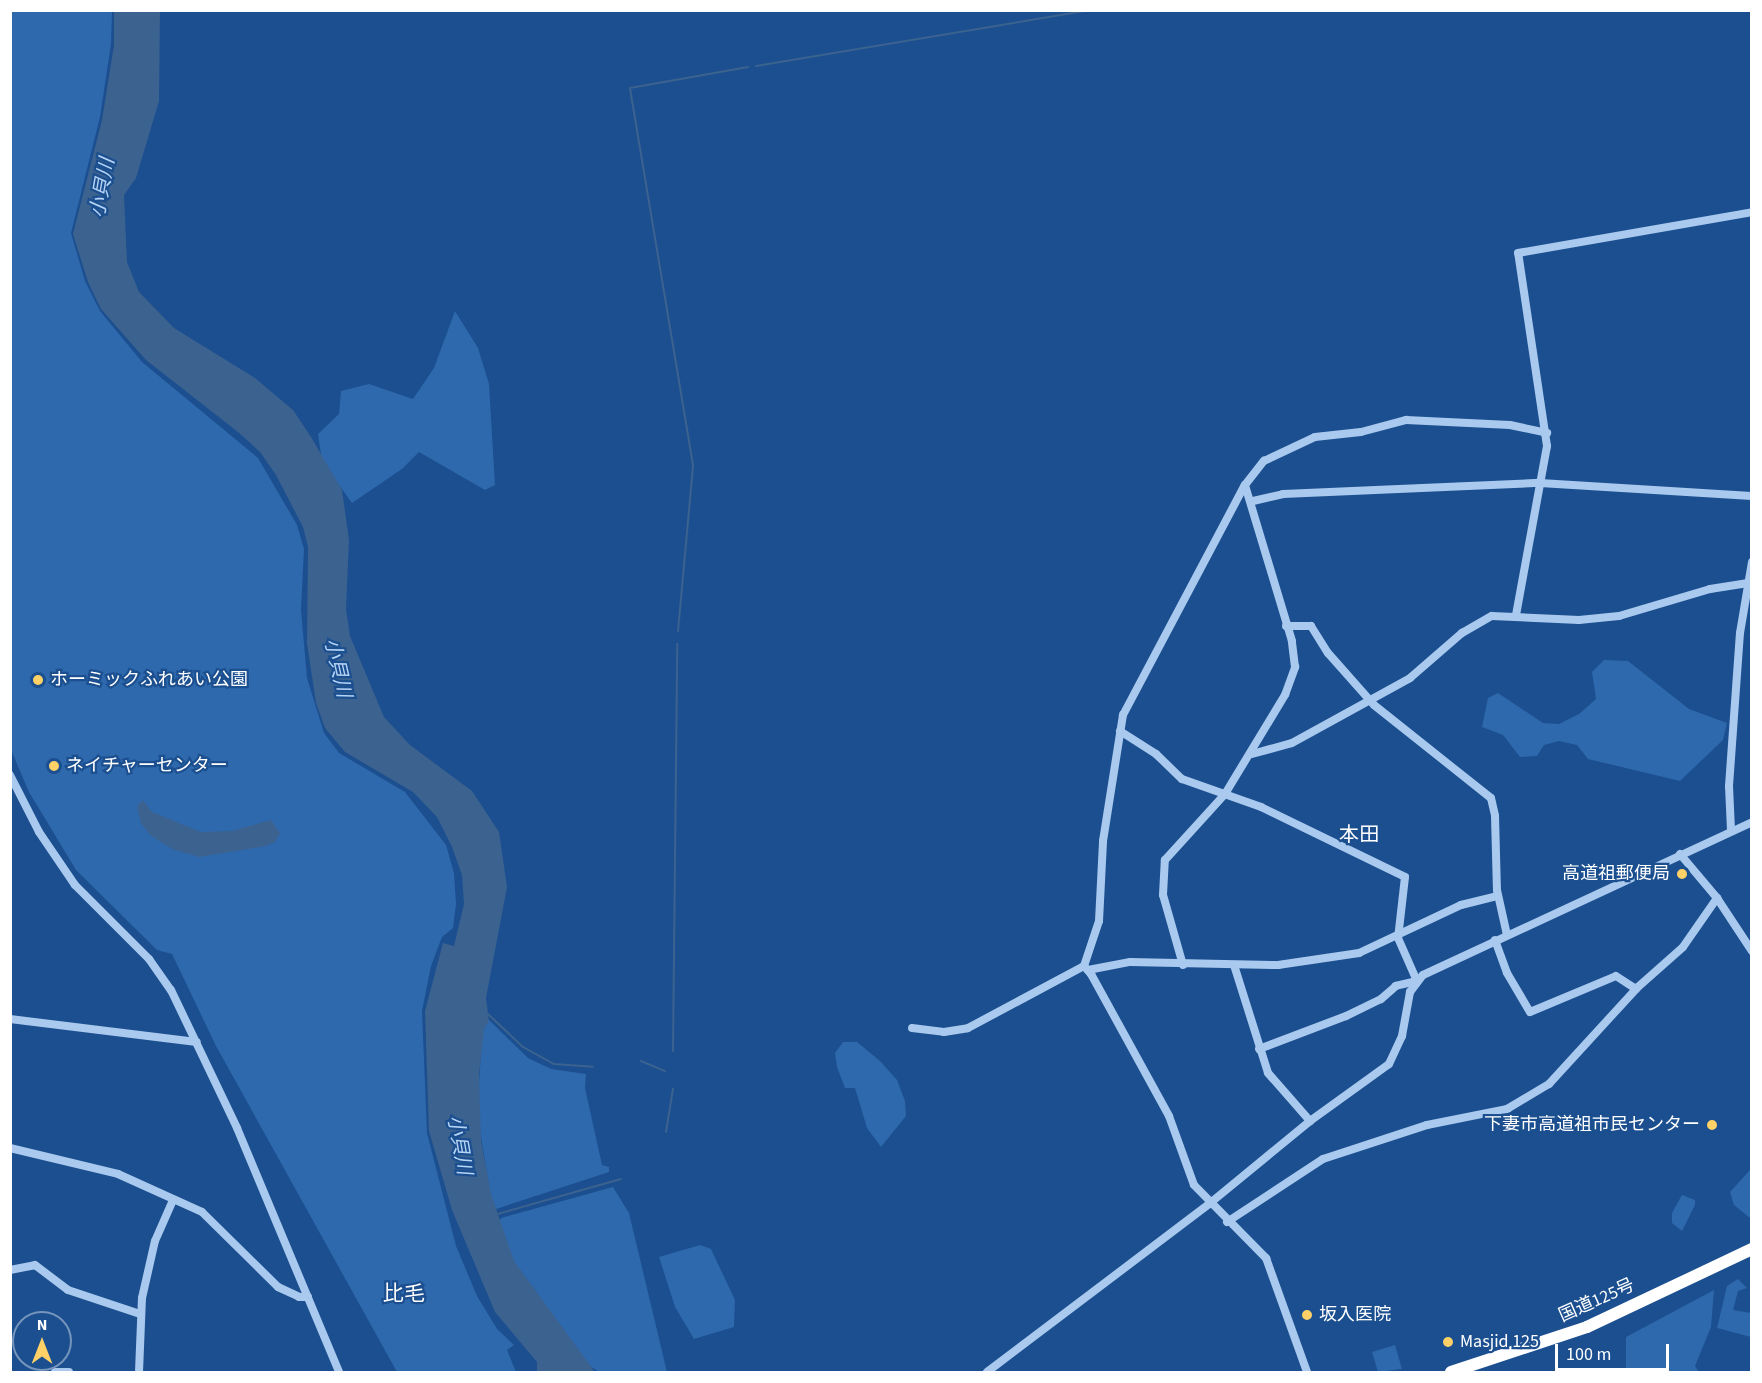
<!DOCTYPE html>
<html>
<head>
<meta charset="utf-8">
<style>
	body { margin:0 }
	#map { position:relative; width:1762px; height:1383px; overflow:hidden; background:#1b4f8f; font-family:"Source Sans 3","Noto Sans JP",sans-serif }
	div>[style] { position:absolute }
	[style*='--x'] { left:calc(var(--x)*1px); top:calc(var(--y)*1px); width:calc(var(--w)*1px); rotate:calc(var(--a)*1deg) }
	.green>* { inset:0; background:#2e69ad }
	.water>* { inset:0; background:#3c6290 }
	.stream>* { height:2px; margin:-1px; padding:0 1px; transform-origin:1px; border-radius:1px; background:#3c6290 }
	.minor>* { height:8px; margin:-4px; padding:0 4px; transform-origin:4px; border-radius:4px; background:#a9c9ee }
	.highway>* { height:12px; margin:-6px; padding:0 6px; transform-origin:6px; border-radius:6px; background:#fff }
	.dots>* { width:16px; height:16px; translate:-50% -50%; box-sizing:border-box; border:3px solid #1b4f8f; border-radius:50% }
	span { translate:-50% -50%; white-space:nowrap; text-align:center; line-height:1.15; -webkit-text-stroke:4.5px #1b4f8f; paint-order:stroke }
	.poi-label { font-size:18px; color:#fff }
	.left { translate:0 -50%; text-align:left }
	.right { translate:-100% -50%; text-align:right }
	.street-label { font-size:18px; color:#fff }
	.water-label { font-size:20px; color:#b5d3f5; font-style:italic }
	.neighbourhood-label { font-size:20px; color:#fff }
	.quarter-label { font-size:21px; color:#fff }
	.frame { position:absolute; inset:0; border:12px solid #fff; pointer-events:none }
	.north { position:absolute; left:12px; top:1311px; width:60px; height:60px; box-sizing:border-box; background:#1b4f8f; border:2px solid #7695bc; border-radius:50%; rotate:0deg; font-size:16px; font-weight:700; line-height:24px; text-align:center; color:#fff }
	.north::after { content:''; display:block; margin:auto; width:21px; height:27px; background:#ffd166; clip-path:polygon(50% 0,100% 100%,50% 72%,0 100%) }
	.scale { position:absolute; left:1555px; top:1344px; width:114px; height:27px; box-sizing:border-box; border:3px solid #fff; border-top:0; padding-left:8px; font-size:18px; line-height:21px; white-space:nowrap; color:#fff; -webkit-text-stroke:4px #1b4f8f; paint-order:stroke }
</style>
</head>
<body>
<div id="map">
	<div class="green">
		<div style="clip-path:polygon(10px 11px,112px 11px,111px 44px,100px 117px,71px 233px,85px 281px,100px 311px,142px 362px,258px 458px,297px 525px,304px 549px,301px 610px,307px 678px,324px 733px,339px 753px,405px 792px,446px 845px,454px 873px,456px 904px,453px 928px,442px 937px,431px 966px,422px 1011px,427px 1133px,456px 1246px,477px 1296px,497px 1329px,514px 1345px,507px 1350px,516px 1372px,397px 1372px,216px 1046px,172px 954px,157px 950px,76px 870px,29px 792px,11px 750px)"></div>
		<div style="clip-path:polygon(455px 311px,478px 348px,489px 384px,495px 485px,485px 490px,419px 452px,402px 469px,352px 503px,322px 461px,318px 434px,339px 414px,341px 391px,369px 384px,413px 399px,434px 368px)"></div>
		<div style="clip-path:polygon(1604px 660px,1628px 661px,1689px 709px,1727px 723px,1723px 740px,1680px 781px,1588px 759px,1577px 745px,1559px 741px,1544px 745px,1537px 756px,1520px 757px,1503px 735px,1482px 727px,1488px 698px,1498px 693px,1543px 723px,1559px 724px,1579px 714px,1596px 699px,1592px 672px)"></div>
		<div style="clip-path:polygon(488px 1019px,528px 1058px,551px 1069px,586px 1074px,585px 1088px,602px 1165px,609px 1167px,609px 1172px,493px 1210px,477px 1112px,483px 1023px)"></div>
		<div style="clip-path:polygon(843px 1042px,857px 1042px,880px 1061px,897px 1080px,905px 1101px,906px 1116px,881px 1147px,867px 1128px,855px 1088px,845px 1088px,837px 1067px,835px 1053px)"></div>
		<div style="clip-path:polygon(1751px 1169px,1752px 1218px,1750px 1218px,1734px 1205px,1730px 1192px)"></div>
		<div style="clip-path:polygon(613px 1187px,629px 1213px,667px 1372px,599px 1372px,587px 1364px,511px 1261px,497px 1226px,501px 1218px)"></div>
		<div style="clip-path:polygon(1682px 1195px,1695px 1200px,1695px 1205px,1682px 1231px,1672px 1223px,1672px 1213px)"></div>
		<div style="clip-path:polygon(700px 1245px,711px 1249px,735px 1300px,734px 1327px,694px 1339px,675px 1307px,659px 1257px)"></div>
		<div style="clip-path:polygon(1738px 1279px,1747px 1288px,1738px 1291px,1733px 1310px,1751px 1313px,1751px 1337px,1717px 1328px,1727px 1286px)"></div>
		<div style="clip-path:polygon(1714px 1290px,1711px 1327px,1695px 1366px,1699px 1372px,1626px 1372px,1626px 1337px)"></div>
		<div style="clip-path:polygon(1395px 1345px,1402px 1369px,1378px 1372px,1372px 1352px)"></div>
	</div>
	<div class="water">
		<div style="clip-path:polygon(114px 11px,160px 11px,159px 101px,136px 178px,124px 195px,127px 262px,139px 292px,174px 328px,255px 378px,293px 410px,311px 437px,342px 490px,349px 540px,346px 609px,350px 636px,384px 717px,410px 745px,472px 791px,499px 832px,507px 887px,486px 998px,489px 1021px,484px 1029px,479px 1075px,481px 1140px,491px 1194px,514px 1261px,595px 1372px,537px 1372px,537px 1362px,495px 1312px,452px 1210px,429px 1131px,425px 1011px,443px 943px,454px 946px,464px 904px,462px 875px,452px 847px,437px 817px,413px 792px,345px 752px,325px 728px,316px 703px,307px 643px,308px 547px,303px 527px,276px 475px,260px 452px,238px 432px,146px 360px,101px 309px,88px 282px,73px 234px,102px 120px,114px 45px)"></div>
		<div style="clip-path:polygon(143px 800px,152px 812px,201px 832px,232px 831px,271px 820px,280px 833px,275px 842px,266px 846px,199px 857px,172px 849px,150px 835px,141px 823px,137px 806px)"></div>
	</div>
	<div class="stream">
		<div style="--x:756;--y:66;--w:339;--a:-9.5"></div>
		<div style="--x:678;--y:631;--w:167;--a:-84.8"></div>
		<div style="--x:693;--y:465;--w:382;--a:-99.5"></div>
		<div style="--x:630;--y:88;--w:120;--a:-10.1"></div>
		<div style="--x:487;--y:1013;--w:50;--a:43.4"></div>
		<div style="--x:523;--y:1047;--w:35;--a:29"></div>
		<div style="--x:554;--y:1064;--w:39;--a:4"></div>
		<div style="--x:673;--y:1051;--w:407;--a:-89.4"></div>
		<div style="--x:641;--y:1061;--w:26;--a:23"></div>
		<div style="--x:666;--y:1132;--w:44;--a:-80.8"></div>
		<div style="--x:494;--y:1215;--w:132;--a:-15.8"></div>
	</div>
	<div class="minor">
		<div style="--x:1253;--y:501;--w:31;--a:-13"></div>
		<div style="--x:1283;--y:494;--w:257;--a:-2.5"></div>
		<div style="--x:1540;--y:483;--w:212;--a:3.5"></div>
		<div style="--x:1516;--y:615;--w:172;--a:-79.6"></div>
		<div style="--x:1547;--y:446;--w:195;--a:-98.5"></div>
		<div style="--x:1518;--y:253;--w:238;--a:-9.9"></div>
		<div style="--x:1286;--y:626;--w:25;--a:0"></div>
		<div style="--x:1311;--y:626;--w:32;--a:58"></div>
		<div style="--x:1328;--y:653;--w:69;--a:48.5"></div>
		<div style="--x:1374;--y:705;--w:149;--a:38.5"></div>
		<div style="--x:1491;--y:798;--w:18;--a:77"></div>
		<div style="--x:1495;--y:816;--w:74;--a:88.5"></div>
		<div style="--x:1497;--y:890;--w:46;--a:77.5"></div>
		<div style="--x:1120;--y:731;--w:43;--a:32.6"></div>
		<div style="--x:1156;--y:754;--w:36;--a:44"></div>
		<div style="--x:1182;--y:779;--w:84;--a:19.5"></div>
		<div style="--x:1261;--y:807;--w:160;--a:25.9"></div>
		<div style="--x:1405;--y:877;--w:61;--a:96.5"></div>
		<div style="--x:1398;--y:938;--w:47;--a:66.2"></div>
		<div style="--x:1417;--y:981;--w:22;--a:167"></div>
		<div style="--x:1396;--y:986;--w:20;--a:139"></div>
		<div style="--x:1381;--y:999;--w:39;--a:154"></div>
		<div style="--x:1346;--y:1016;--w:93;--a:159.2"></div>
		<div style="--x:1252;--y:754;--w:41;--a:-15.4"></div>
		<div style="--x:1292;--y:743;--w:135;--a:-28.8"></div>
		<div style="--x:1410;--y:678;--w:69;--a:-40.9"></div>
		<div style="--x:1462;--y:633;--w:34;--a:-30"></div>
		<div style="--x:1492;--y:616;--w:87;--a:2.6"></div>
		<div style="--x:1579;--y:620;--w:40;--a:-5.7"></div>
		<div style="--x:1619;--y:616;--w:95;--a:-16.5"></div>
		<div style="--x:1710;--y:589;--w:37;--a:-9"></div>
		<div style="--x:10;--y:775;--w:64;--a:63"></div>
		<div style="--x:39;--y:832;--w:64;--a:55.8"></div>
		<div style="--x:75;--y:885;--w:105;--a:45"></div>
		<div style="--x:149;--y:959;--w:38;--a:55"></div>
		<div style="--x:171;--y:990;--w:153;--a:64.4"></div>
		<div style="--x:237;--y:1128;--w:264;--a:67.3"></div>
		<div style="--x:1731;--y:830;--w:44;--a:-92.6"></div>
		<div style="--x:1729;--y:786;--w:153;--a:-85.9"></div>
		<div style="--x:1740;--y:633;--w:72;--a:-80.4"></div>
		<div style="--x:1680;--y:854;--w:57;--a:49.9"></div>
		<div style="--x:1717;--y:898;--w:64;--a:56.6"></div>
		<div style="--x:1495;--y:940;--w:35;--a:70"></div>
		<div style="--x:1507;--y:973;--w:45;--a:59.5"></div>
		<div style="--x:1530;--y:1012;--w:93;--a:-22.7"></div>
		<div style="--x:1616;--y:976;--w:24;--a:33"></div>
		<div style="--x:1183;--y:965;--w:73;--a:-105.9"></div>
		<div style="--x:1163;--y:895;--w:35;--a:-87"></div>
		<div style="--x:1165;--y:860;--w:89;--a:-47.7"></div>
		<div style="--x:1225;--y:794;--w:116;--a:-58.8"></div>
		<div style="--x:1285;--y:695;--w:30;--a:-70"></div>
		<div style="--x:1295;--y:667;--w:26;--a:-97"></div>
		<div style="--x:1292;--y:641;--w:163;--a:-106.8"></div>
		<div style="--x:1234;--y:965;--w:113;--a:72.5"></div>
		<div style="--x:1268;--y:1073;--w:64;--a:48.8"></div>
		<div style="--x:1084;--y:966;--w:11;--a:49"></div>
		<div style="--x:1091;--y:974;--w:162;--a:61.2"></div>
		<div style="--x:1169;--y:1116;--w:73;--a:70.1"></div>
		<div style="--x:1194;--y:1185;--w:103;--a:45.4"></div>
		<div style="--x:1266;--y:1258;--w:121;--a:70.2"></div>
		<div style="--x:1088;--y:970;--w:43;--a:-10.8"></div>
		<div style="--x:1130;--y:962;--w:148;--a:1.2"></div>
		<div style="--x:1278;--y:965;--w:82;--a:-8.4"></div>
		<div style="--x:1359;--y:953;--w:113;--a:-25.2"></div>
		<div style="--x:1461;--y:905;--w:38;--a:-14"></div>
		<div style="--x:10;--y:1019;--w:188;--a:7"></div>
		<div style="--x:912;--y:1028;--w:32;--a:7"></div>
		<div style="--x:944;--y:1032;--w:24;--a:-9"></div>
		<div style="--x:968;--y:1028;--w:132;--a:-28.1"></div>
		<div style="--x:1084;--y:966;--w:47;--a:-71.6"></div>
		<div style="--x:1099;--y:921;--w:80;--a:-87.1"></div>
		<div style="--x:1103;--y:841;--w:128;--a:-81"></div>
		<div style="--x:1123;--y:715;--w:260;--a:-62.1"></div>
		<div style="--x:1245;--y:485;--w:31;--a:-52"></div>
		<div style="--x:1264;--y:461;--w:56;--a:-25.2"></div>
		<div style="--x:1315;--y:437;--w:46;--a:-6.2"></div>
		<div style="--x:1361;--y:432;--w:47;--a:-14.9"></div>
		<div style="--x:1406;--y:420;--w:104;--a:2.8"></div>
		<div style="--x:1510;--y:425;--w:38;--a:12"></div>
		<div style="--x:10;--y:1148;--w:111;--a:13.5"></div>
		<div style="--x:118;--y:1174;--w:92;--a:24.3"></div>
		<div style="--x:202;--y:1212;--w:107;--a:44.6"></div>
		<div style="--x:278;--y:1287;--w:23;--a:25"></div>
		<div style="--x:299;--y:1297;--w:9;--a:0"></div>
		<div style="--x:1227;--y:1222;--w:115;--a:-33.3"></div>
		<div style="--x:1323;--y:1159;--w:109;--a:-18.1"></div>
		<div style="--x:1427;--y:1125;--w:82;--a:-11.3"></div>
		<div style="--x:1507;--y:1109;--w:49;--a:-30.8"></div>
		<div style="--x:1549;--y:1084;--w:132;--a:-47.5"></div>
		<div style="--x:1638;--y:987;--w:60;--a:-41.6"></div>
		<div style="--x:1683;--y:947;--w:60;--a:-55.2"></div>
		<div style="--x:10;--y:1270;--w:25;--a:-11"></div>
		<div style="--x:35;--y:1265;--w:41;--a:37.1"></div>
		<div style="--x:68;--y:1290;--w:76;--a:18.4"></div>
		<div style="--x:55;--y:1372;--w:14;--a:0"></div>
		<div style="--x:139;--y:1372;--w:74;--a:-87.7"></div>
		<div style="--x:142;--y:1298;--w:58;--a:-77.2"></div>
		<div style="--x:155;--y:1241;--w:45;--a:-66.3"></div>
		<div style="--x:987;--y:1372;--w:278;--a:-37.1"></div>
		<div style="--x:1209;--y:1204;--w:131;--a:-39.4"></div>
		<div style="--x:1310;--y:1121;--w:97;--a:-35.8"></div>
		<div style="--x:1389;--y:1064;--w:31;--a:-65"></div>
		<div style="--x:1402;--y:1036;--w:45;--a:-79.7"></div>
		<div style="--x:1410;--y:992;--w:21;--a:-53"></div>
		<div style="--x:1423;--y:975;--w:363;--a:-24.9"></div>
	</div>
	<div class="highway">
		<div style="--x:1451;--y:1372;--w:143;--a:-18.3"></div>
		<div style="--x:1587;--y:1327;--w:183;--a:-25.3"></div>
	</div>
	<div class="dots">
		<div style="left:38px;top:680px;background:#ffd166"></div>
		<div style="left:54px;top:766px;background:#ffd166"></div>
		<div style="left:1682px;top:874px;background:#ffd166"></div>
		<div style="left:1712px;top:1125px;background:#ffd166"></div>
		<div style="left:1307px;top:1315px;background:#ffd166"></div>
		<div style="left:1448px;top:1342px;background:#ffd166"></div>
	</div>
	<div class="poi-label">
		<span class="left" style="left:50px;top:680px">ホーミックふれあい公園</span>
		<span class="left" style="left:66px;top:766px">ネイチャーセンター</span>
		<span class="right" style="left:1670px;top:874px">高道祖郵便局</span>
		<span class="right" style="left:1700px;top:1125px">下妻市高道祖市民センター</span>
		<span class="left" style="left:1319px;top:1315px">坂入医院</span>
		<span class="left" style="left:1460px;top:1342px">Masjid 125</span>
	</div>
	<div class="street-label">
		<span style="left:1597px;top:1301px;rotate:-24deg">国道125号</span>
	</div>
	<div class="water-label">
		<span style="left:103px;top:188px;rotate:-80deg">小貝川</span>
		<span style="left:337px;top:668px;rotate:77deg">小貝川</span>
		<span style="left:459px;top:1145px;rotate:80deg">小貝川</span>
	</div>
	<div class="neighbourhood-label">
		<span style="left:1359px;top:835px">本田</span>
	</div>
	<div class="quarter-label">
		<span style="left:404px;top:1293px">比毛</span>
	</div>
	<div class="frame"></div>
	<div class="north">N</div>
	<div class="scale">100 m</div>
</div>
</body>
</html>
